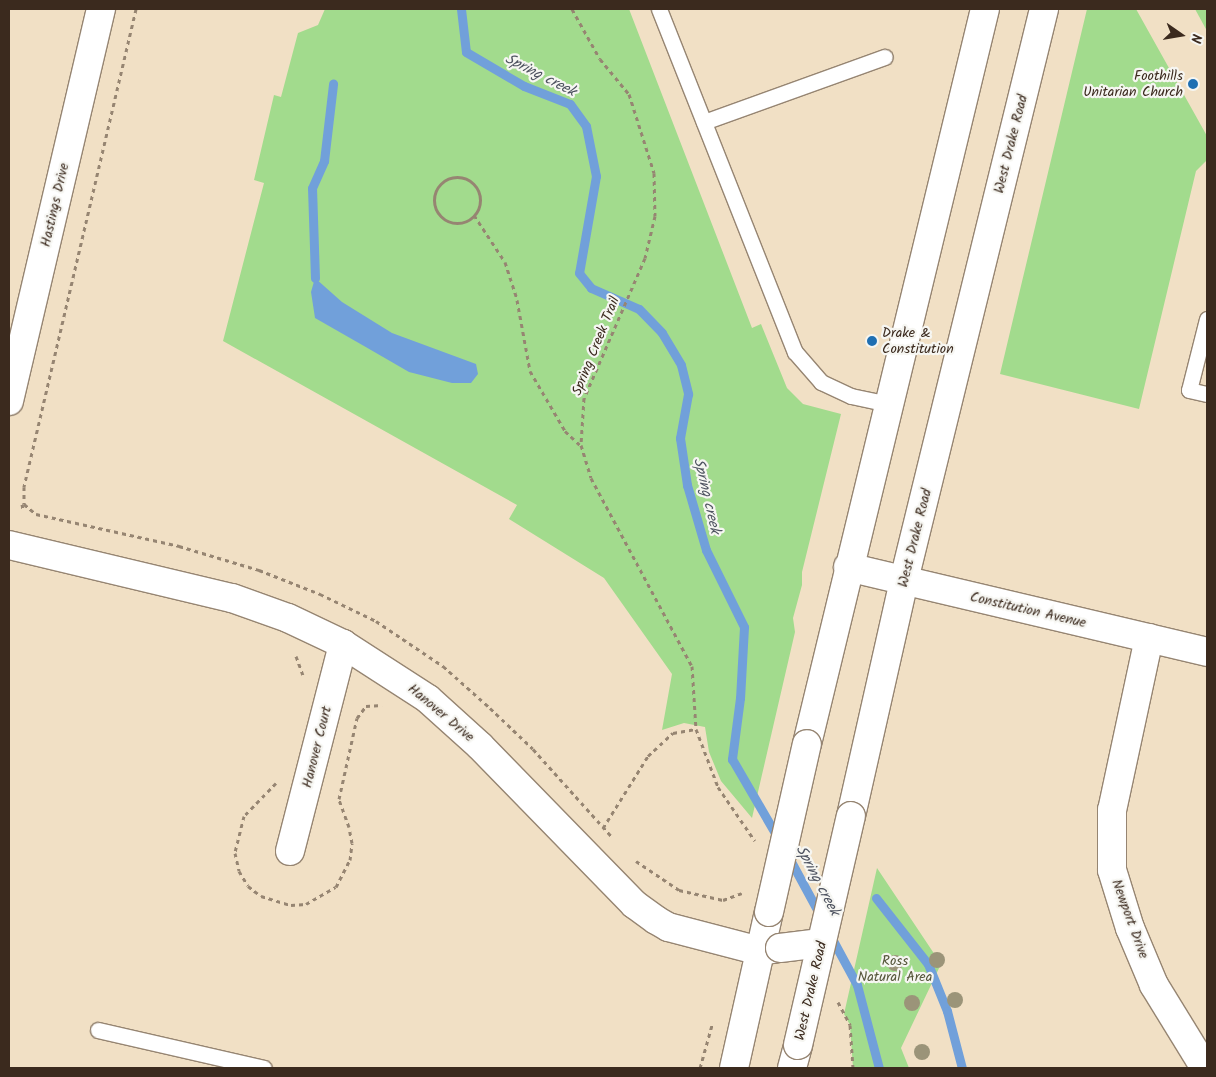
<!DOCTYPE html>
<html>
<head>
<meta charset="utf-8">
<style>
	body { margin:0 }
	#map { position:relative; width:1216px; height:1077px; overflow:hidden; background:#f1e0c5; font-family:Kalam,sans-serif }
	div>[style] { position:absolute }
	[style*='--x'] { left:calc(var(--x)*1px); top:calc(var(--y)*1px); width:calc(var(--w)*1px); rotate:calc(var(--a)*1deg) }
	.green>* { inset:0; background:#a2db8d }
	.water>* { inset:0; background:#71a0da }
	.stream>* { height:9px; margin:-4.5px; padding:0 4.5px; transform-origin:4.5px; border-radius:4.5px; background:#71a0da }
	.path>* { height:3px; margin-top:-1.5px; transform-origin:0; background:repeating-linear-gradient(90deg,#968572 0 4px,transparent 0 8px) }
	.path>.ring { margin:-1.5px; padding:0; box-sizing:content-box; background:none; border:3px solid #968572; border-radius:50% }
	.roads { filter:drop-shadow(1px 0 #968572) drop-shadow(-1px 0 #968572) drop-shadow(0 1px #968572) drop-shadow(0 -1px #968572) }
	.lane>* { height:15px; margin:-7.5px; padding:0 7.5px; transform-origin:7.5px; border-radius:7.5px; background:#fff }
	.street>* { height:28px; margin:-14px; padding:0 14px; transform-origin:14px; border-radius:14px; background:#fff }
	.primary>* { height:28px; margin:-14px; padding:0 14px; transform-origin:14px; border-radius:14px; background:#fff }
	.bridges { filter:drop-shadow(1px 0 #968572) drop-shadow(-1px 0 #968572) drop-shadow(0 1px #968572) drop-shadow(0 -1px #968572) }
	.street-bridge>* { height:28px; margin:-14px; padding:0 14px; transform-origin:14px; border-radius:14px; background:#fff }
	.primary-bridge>* { height:28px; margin:-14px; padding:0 14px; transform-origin:14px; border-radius:14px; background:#fff }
	.trees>* { width:16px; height:16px; margin:-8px; border-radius:50%; background:#9b9479 }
	.dots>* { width:14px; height:14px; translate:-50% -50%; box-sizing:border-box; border:2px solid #f6f6f2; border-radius:50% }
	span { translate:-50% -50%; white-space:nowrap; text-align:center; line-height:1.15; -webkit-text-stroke:4.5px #f6f6f2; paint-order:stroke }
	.poi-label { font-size:14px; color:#3b2a1e }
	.right { translate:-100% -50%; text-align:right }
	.left { translate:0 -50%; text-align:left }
	.street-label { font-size:14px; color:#3b2a1e }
	.park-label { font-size:14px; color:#55563a }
	.water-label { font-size:15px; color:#4e5360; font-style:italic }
	.frame { position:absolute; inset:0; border:10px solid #3b2a1e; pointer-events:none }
	.north { position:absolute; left:1156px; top:10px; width:50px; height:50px; -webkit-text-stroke:4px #f6f6f2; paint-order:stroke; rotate:103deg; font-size:14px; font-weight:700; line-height:20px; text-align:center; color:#3b2a1e }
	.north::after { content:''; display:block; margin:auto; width:18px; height:22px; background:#3b2a1e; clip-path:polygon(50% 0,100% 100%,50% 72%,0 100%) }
</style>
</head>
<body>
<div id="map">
	<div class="green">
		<div style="clip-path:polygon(325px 9px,629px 9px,752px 328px,761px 324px,787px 388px,803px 404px,841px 414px,802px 572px,802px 585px,793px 618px,795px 632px,752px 818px,721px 781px,709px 752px,705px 727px,684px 723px,662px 730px,672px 674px,604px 578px,509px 519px,517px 505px,223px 341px,264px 183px,254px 180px,274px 95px,281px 97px,298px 33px,318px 25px)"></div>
		<div style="clip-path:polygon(1087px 9px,1136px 9px,1207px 136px,1207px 160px,1196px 171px,1139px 409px,1000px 374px)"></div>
		<div style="clip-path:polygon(1195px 9px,1207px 9px,1207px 31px)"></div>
		<div style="clip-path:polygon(877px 868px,941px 964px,901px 1048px,909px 1068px,853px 1068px,850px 1025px,844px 1014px)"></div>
	</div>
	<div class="water">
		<div style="clip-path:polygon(315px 278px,342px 302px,392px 333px,476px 364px,478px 374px,471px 383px,452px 383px,409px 372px,364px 346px,315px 318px,311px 292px)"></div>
	</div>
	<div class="stream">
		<div style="--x:461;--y:9;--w:43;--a:83.4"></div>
		<div style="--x:466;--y:52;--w:67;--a:30.4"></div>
		<div style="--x:524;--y:86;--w:49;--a:21.4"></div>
		<div style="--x:570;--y:104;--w:27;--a:54"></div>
		<div style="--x:586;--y:126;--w:51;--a:78.7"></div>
		<div style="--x:596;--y:176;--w:98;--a:99.9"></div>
		<div style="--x:579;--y:273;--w:19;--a:51"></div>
		<div style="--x:591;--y:288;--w:52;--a:23.6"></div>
		<div style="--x:639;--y:309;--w:33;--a:46"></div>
		<div style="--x:662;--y:333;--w:37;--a:59"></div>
		<div style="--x:681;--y:365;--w:30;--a:76"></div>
		<div style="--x:688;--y:394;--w:45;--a:100.3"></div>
		<div style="--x:680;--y:438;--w:48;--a:81.5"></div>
		<div style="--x:687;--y:485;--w:68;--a:73.7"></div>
		<div style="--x:706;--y:550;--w:86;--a:63.7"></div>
		<div style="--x:744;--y:627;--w:71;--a:93.2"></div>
		<div style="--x:740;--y:698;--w:62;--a:97.5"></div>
		<div style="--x:732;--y:759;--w:91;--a:59.8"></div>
		<div style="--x:315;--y:278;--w:90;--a:-91.9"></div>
		<div style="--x:312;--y:188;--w:30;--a:-66"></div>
		<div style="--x:324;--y:161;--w:78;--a:-83.3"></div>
		<div style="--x:788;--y:856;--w:69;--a:61.6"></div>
		<div style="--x:876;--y:898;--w:84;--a:51.8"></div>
		<div style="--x:928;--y:964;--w:51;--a:68"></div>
		<div style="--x:947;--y:1011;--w:59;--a:75.3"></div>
		<div style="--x:830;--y:935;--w:57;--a:61.6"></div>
		<div style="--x:857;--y:985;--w:86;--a:75.2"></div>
	</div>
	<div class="path">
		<div style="--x:136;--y:9;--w:491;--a:103.2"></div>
		<div style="--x:24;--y:487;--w:17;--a:90"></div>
		<div style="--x:24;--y:504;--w:16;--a:40"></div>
		<div style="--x:36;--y:514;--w:147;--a:12.6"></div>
		<div style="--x:179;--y:546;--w:84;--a:16.7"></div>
		<div style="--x:259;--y:570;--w:66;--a:21.5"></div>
		<div style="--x:320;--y:594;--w:62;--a:25.7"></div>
		<div style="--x:376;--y:621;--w:81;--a:33.9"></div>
		<div style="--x:443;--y:666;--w:63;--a:41.8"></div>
		<div style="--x:490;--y:708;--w:59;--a:43.6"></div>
		<div style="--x:533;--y:749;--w:118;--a:48.1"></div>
		<div style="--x:572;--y:9;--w:57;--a:60.8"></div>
		<div style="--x:600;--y:59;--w:45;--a:50.4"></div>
		<div style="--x:629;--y:94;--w:83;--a:72.4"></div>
		<div style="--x:654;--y:173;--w:43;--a:88.7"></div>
		<div style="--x:655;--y:216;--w:43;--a:103.4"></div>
		<div style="--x:645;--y:258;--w:153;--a:113.5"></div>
		<div style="--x:584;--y:398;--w:47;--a:93.7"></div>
		<div style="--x:581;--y:445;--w:34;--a:73"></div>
		<div style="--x:591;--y:478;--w:213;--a:61.8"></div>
		<div style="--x:692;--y:666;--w:63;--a:86.4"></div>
		<div style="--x:696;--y:729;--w:62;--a:69.2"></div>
		<div style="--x:718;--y:787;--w:65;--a:55.6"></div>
		<div class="ring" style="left:434px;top:177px;width:43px;height:43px"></div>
		<div style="--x:474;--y:215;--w:56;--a:56.6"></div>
		<div style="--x:505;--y:262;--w:40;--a:72"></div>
		<div style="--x:517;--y:300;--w:72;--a:79.6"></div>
		<div style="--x:530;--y:371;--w:69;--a:59.7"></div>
		<div style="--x:565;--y:431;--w:21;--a:43"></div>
		<div style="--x:22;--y:504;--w:5;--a:79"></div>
		<div style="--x:296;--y:656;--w:20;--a:70"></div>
		<div style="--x:276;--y:783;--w:46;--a:134.1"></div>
		<div style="--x:244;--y:816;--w:38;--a:104"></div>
		<div style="--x:235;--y:853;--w:18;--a:77"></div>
		<div style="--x:239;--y:871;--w:17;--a:59"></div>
		<div style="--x:248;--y:886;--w:16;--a:38"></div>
		<div style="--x:261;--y:896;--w:31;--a:17"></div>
		<div style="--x:291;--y:905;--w:15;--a:-4"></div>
		<div style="--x:306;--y:904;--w:34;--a:-30"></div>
		<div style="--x:336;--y:887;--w:30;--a:-63"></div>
		<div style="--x:350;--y:860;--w:17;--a:-83"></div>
		<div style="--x:352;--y:843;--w:16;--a:-101"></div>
		<div style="--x:349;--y:827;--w:30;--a:-110"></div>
		<div style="--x:339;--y:799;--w:83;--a:-77.5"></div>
		<div style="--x:357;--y:718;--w:15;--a:-53"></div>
		<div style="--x:366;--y:706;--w:16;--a:-4"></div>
		<div style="--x:603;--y:828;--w:85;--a:-58"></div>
		<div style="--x:648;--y:756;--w:34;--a:-43"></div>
		<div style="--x:673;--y:733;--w:23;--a:-10"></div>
		<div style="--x:636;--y:861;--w:52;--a:34"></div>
		<div style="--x:679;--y:890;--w:45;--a:12.8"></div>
		<div style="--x:723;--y:900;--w:20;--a:-20"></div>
		<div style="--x:838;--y:1002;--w:26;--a:62"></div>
		<div style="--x:850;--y:1025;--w:43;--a:86"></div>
		<div style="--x:700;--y:1068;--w:45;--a:-74.4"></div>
	</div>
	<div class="roads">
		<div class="lane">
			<div style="--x:659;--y:9;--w:369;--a:68.4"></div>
			<div style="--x:795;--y:352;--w:40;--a:49"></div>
			<div style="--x:821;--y:382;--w:33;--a:25"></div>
			<div style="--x:851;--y:396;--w:38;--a:12"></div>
			<div style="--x:704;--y:122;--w:192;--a:-19.8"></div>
			<div style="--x:1207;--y:319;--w:73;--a:104.2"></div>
			<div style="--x:1189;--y:390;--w:18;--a:13"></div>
			<div style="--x:98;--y:1030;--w:170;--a:12.9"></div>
		</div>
		<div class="street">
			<div style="--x:9;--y:401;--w:403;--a:-76.8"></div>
			<div style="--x:9;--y:545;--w:229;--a:13.4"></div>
			<div style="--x:232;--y:598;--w:59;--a:19.7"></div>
			<div style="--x:288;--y:618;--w:61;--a:25.3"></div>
			<div style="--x:343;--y:644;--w:101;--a:32.9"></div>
			<div style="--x:428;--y:699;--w:70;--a:42.1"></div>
			<div style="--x:480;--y:746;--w:221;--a:45.7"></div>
			<div style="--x:634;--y:904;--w:27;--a:36"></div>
			<div style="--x:656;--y:920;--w:14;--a:30"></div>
			<div style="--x:668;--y:927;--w:95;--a:14.6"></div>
			<div style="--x:760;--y:951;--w:20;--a:-9"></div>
			<div style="--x:848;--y:567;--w:369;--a:13.3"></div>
			<div style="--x:1149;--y:638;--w:176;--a:102.1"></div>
			<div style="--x:1112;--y:810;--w:60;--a:90"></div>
			<div style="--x:1112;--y:870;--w:61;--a:72.8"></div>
			<div style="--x:1130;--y:928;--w:62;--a:67.2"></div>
			<div style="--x:1154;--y:985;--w:97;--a:58.4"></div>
			<div style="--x:290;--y:851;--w:214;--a:-75.6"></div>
		</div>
		<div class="primary">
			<div style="--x:807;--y:744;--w:756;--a:-76.39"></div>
			<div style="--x:851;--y:816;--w:242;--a:-77.3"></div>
			<div style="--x:904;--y:580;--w:588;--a:-76.22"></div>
			<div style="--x:734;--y:1068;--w:160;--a:-77.4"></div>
			<div style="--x:792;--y:1068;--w:24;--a:-75"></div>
		</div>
	</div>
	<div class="bridges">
		<div class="street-bridge">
			<div style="--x:780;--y:948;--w:41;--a:-7"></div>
		</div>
		<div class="primary-bridge">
			<div style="--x:769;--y:912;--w:172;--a:-77.3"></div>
			<div style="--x:798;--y:1045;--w:235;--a:-77"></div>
		</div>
	</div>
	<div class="trees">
		<div style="left:937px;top:960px"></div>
		<div style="left:895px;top:963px"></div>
		<div style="left:955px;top:1000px"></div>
		<div style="left:912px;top:1003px"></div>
		<div style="left:922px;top:1052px"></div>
	</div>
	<div class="dots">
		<div style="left:1193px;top:84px;background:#1f6fb2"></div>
		<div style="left:872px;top:341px;background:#1f6fb2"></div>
	</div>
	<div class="poi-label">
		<span class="right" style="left:1183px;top:84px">Foothills<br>Unitarian Church</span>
		<span class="left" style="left:882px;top:341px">Drake &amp;<br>Constitution</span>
	</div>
	<div class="street-label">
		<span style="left:1011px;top:144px;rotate:-76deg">West Drake Road</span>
		<span style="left:55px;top:205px;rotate:-77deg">Hastings Drive</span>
		<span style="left:596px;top:346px;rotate:-68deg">Spring Creek Trail</span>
		<span style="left:915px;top:538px;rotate:-76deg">West Drake Road</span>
		<span style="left:1028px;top:610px;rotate:13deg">Constitution Avenue</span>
		<span style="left:441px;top:713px;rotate:40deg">Hanover Drive</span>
		<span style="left:317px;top:747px;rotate:-76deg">Hanover Court</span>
		<span style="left:1130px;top:919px;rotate:70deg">Newport Drive</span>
		<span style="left:811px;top:991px;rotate:-77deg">West Drake Road</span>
	</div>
	<div class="park-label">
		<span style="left:895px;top:969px">Ross<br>Natural Area</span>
	</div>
	<div class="water-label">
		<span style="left:540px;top:76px;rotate:27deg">Spring creek</span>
		<span style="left:706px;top:496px;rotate:77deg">Spring creek</span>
		<span style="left:817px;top:881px;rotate:62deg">Spring creek</span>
	</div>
	<div class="frame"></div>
	<div class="north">N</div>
</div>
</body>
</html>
